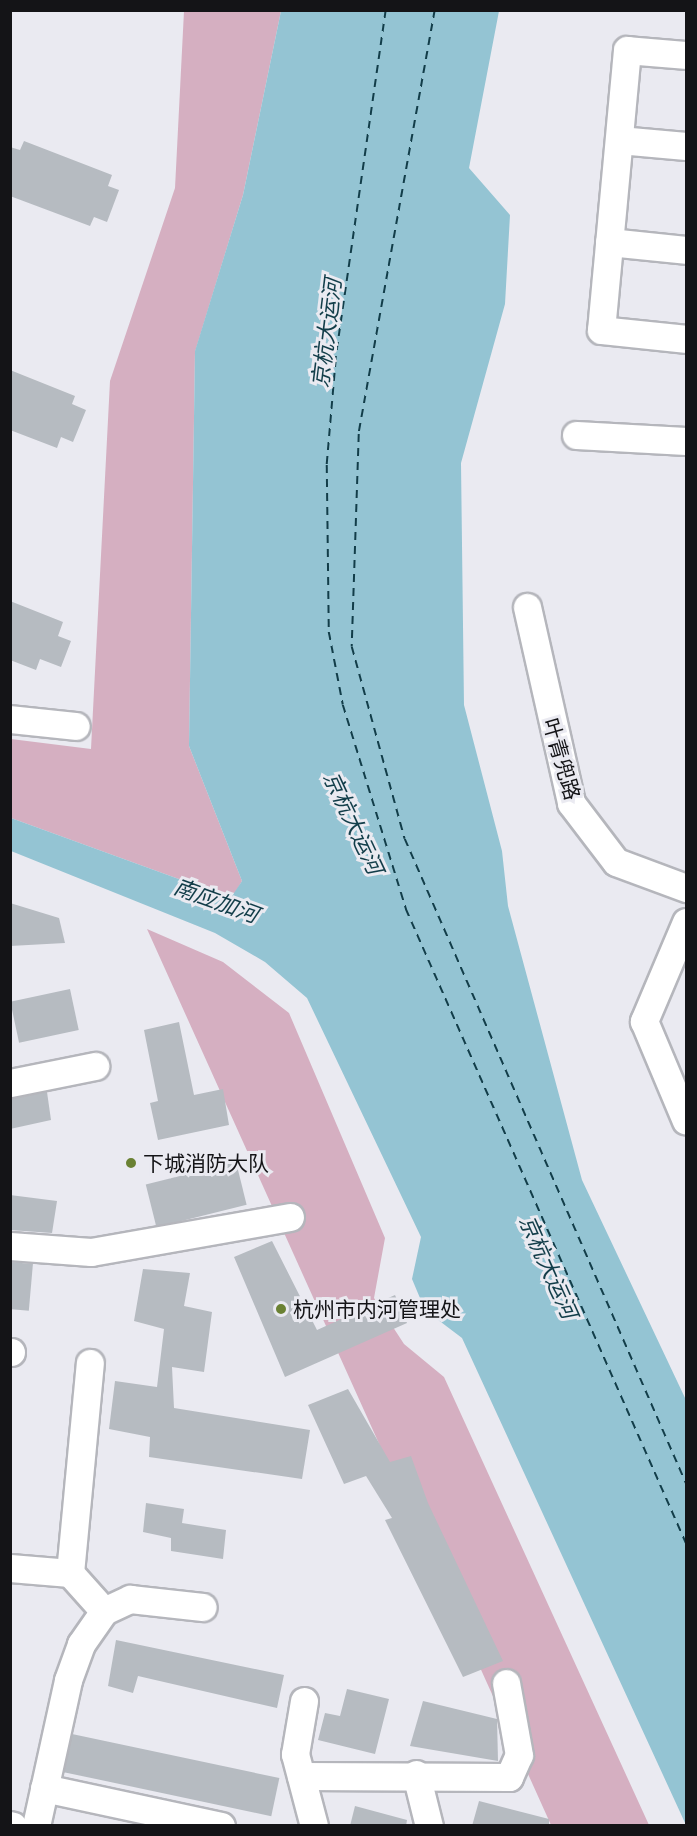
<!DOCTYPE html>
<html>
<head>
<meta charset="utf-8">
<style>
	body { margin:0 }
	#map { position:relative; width:697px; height:1836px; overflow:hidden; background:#eaeaf1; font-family:Manrope,"Noto Sans SC",sans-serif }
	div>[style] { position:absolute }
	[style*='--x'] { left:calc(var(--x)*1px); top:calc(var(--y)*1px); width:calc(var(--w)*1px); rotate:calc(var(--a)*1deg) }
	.green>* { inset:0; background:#d5afc1 }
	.water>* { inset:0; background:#94c4d3 }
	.ferry>* { height:1.5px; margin-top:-0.75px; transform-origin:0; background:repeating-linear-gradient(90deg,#123d49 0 8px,transparent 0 14px) }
	.building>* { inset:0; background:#b6bbc1; transform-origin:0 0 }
	.roads { filter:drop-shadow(2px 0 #b5b6bc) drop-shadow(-2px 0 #b5b6bc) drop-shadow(0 2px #b5b6bc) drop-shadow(0 -2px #b5b6bc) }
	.minor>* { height:27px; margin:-13.5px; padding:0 13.5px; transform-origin:13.5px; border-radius:13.5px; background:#fff }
	.dots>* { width:16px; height:16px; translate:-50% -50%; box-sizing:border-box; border:3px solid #eaeaf1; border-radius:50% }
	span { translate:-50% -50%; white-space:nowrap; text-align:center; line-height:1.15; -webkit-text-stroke:6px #eaeaf1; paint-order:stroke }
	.street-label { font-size:21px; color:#141417 }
	.poi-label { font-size:21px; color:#141417 }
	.left { translate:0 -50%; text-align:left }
	.water-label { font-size:22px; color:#123d49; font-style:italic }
	.frame { position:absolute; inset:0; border:12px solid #141417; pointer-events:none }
</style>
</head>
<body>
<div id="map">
	<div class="green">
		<div style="clip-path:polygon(184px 11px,281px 11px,243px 195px,195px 352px,189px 746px,242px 881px,235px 893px,220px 894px,11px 818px,11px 739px,91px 749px,110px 381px,175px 188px)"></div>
		<div style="clip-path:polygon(147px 929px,223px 962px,289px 1013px,385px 1238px,374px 1298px,404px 1344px,444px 1377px,649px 1825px,551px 1825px)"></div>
	</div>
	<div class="water">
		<div style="clip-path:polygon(281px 11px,499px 11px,469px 168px,510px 215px,505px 304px,461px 463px,464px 705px,502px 851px,508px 906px,582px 1180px,686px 1400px,686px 1825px,462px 1338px,425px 1310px,412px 1279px,421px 1237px,307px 998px,265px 962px,215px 933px,11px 851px,11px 818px,220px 894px,234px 893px,242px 881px,189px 746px,195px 351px,243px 195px)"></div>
	</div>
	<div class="ferry">
		<div style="--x:386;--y:10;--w:353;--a:98.2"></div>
		<div style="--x:336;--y:359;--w:106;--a:94.9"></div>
		<div style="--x:327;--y:465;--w:167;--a:89.3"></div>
		<div style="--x:329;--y:632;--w:74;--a:79.1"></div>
		<div style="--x:343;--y:705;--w:214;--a:72.8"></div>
		<div style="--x:406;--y:909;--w:693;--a:66.17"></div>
		<div style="--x:435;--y:10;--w:431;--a:100.2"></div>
		<div style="--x:359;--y:434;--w:213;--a:91.9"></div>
		<div style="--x:352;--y:647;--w:199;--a:74.6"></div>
		<div style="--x:405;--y:839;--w:703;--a:66.43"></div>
	</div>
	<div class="building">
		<div style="clip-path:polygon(24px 141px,112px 175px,108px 186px,119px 190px,107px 222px,94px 217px,90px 226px,10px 196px,10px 147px,20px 150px)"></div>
		<div style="clip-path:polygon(10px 370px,75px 396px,72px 404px,86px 410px,73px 442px,61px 437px,57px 448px,10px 430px)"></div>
		<div style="clip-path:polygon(10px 601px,63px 622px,58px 636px,71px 641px,61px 667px,40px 659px,36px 670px,10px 660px)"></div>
		<div style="clip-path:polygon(10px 903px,59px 918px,65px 943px,10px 946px)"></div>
		<div style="left:70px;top:989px;width:42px;height:61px;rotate:78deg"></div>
		<div style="clip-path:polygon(179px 1022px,194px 1095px,223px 1089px,229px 1125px,158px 1140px,150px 1103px,158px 1101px,144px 1030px)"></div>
		<div style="clip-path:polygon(47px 1092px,51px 1120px,10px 1129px,10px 1098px)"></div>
		<div style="left:236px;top:1162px;width:44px;height:93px;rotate:76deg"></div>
		<div style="clip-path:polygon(10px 1195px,57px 1201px,52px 1233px,10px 1230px)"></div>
		<div style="clip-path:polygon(272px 1241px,317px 1330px,395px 1295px,407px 1323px,285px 1377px,234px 1257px)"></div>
		<div style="left:10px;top:1262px;width:23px;height:47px;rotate:5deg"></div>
		<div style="clip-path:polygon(143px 1269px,190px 1273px,184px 1306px,212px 1312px,204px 1372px,172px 1367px,174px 1408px,310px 1430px,302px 1479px,149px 1457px,150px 1437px,109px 1429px,115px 1381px,157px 1387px,164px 1329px,134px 1321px)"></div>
		<div style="clip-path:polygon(348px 1389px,390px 1462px,411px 1456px,428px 1503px,503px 1661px,463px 1677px,385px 1520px,392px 1518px,366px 1476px,344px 1484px,308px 1405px)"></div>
		<div style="clip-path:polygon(146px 1503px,184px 1509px,182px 1523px,226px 1530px,223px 1559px,171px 1551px,171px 1538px,143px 1532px)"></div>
		<div style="clip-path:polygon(116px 1640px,284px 1675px,277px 1708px,138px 1676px,133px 1693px,108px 1686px)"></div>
		<div style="clip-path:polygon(347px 1689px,389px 1699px,375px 1754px,318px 1740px,325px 1713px,340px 1716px)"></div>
		<div style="clip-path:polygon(423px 1701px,497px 1719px,498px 1761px,410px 1746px)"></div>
		<div style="left:72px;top:1734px;width:212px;height:39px;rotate:12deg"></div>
		<div style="clip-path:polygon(479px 1801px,549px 1819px,549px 1826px,472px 1826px)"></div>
		<div style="clip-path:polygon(355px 1806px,407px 1820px,406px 1826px,350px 1826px)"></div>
	</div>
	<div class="roads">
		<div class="minor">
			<div style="--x:686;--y:55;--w:59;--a:-175.2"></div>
			<div style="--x:627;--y:50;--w:281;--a:95.3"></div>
			<div style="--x:601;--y:330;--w:85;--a:6"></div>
			<div style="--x:619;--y:140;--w:67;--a:5.1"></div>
			<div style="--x:609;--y:242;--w:77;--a:5.9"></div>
			<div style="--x:576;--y:435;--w:110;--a:3.1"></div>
			<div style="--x:527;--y:607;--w:201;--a:77.3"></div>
			<div style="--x:571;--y:803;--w:74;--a:52.7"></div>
			<div style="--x:616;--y:862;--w:75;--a:20.4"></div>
			<div style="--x:10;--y:719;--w:66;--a:6.1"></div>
			<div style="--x:686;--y:922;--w:108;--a:113"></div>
			<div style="--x:644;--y:1021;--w:108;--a:67.2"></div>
			<div style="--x:10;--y:1083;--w:87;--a:-11.3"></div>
			<div style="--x:10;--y:1246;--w:81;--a:4.2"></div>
			<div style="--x:91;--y:1252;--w:202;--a:-10"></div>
			<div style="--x:10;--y:1352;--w:1;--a:0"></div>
			<div style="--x:10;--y:1568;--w:60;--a:4.8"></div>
			<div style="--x:70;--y:1573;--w:51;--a:48.2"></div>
			<div style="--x:70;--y:1573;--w:211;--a:-84.6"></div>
			<div style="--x:304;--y:1701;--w:54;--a:99.6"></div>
			<div style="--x:295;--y:1754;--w:74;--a:75.2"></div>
			<div style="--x:416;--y:1774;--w:54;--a:76"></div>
			<div style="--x:301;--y:1776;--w:208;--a:0.3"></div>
			<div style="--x:509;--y:1777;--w:24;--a:-66"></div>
			<div style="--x:519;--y:1755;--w:73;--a:-100.2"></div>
			<div style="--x:44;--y:1788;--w:181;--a:12.1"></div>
			<div style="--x:10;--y:1825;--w:3;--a:18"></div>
			<div style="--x:36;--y:1826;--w:149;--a:-77.6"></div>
			<div style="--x:68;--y:1680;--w:38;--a:-70"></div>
			<div style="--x:81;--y:1644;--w:40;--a:-55.1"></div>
			<div style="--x:104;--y:1611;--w:29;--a:-25"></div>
			<div style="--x:130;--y:1599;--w:73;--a:6.3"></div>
		</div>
	</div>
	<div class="dots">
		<div style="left:131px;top:1163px;background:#6a8133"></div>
		<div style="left:281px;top:1309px;background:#6a8133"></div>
	</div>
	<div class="street-label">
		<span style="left:562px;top:759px;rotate:74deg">叶青兜路</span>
	</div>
	<div class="poi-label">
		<span class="left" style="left:143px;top:1163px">下城消防大队</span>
		<span class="left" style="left:293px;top:1309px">杭州市内河管理处</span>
	</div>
	<div class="water-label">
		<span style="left:327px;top:333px;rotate:-83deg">京杭大运河</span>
		<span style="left:353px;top:823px;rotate:65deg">京杭大运河</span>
		<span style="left:216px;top:901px;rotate:20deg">南应加河</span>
		<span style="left:548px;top:1267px;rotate:66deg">京杭大运河</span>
	</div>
	<div class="frame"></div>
</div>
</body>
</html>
